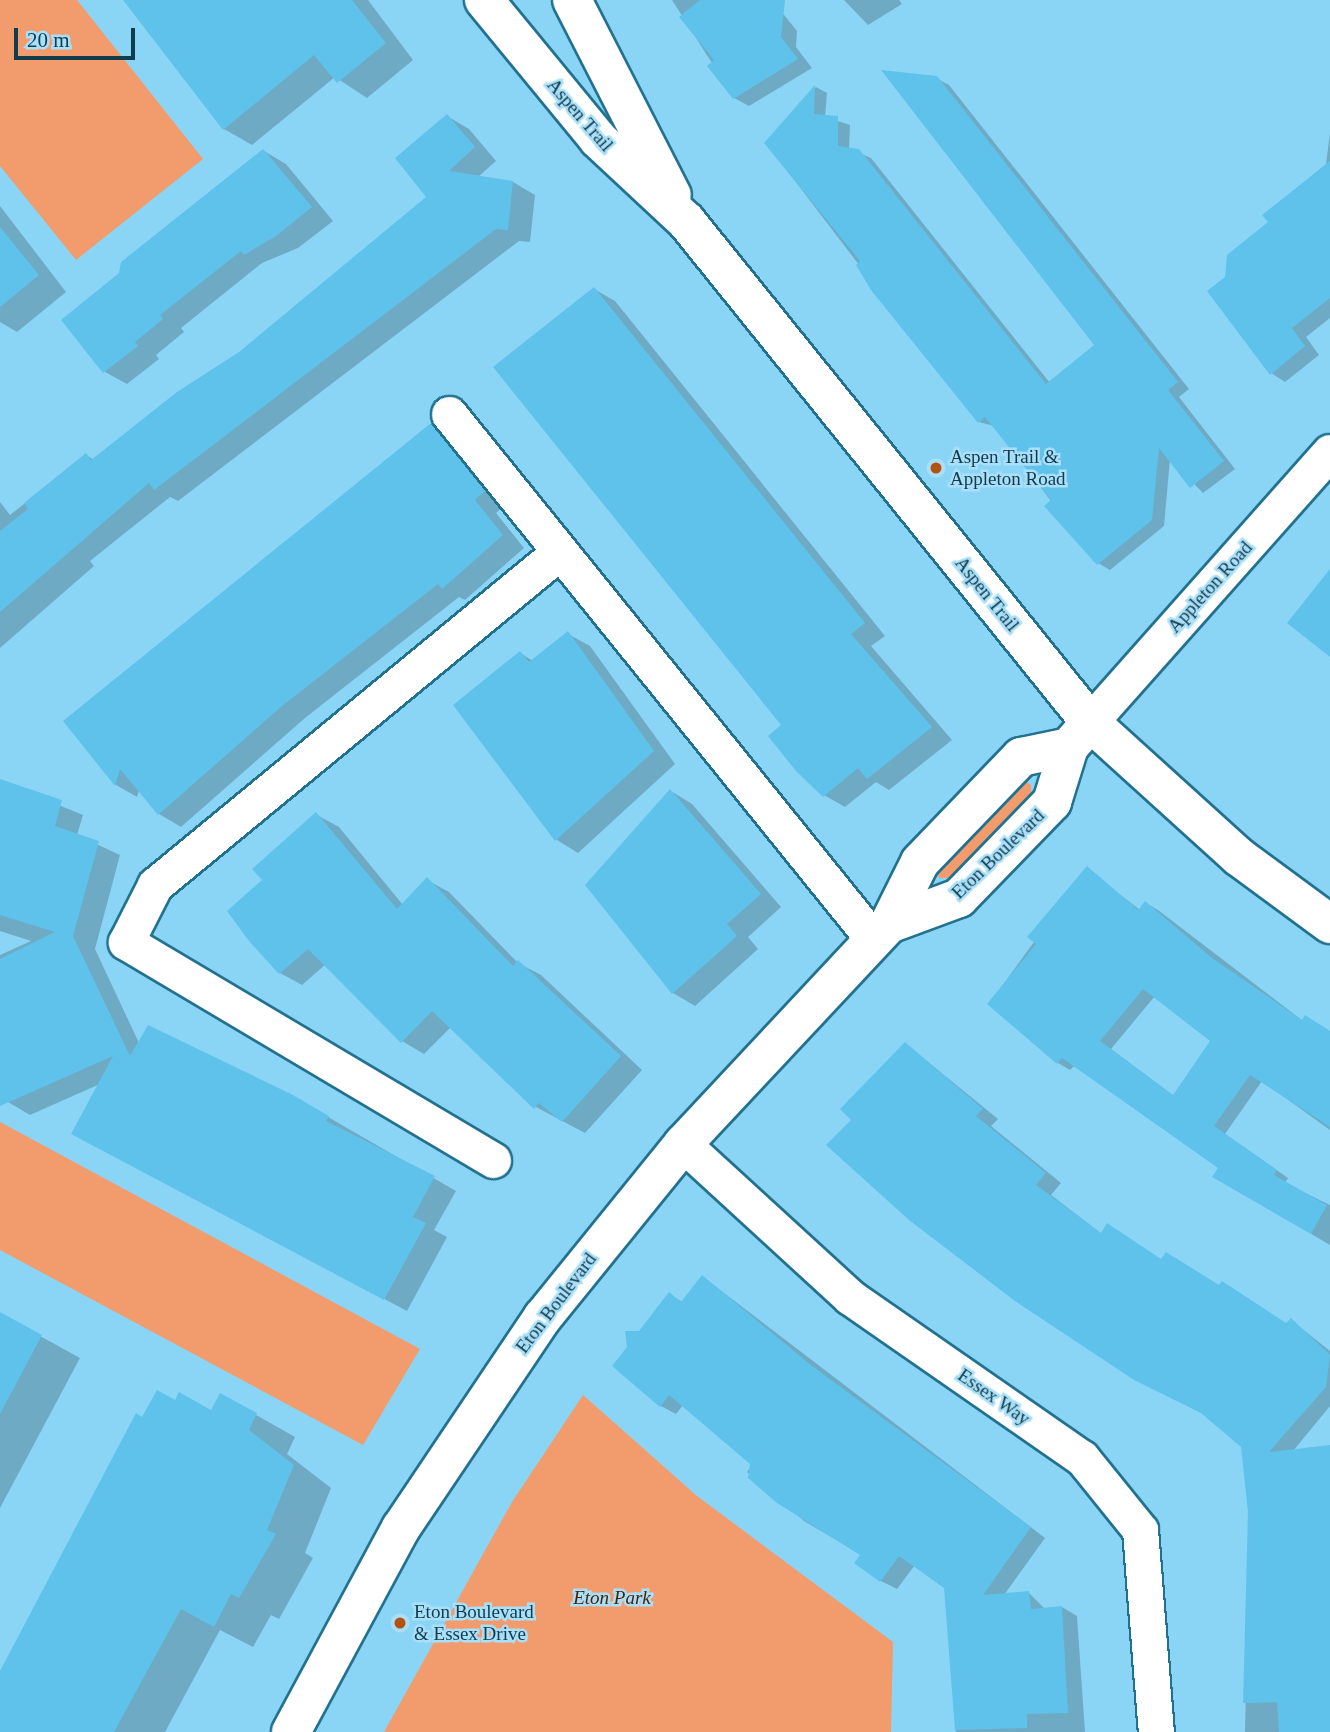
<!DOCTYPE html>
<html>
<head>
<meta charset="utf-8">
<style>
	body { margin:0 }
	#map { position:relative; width:1330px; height:1732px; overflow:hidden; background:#8ad5f6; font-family:"Times New Roman",serif }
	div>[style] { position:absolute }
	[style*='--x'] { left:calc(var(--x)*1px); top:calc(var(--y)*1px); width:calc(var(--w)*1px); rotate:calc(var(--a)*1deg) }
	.green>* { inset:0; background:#f29b6d }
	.shadow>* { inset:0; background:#0003 }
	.building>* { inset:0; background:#5fc2eb }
	.roads { filter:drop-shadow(2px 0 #22718f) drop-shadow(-2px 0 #22718f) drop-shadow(0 2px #22718f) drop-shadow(0 -2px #22718f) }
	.minor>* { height:35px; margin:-17.5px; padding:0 17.5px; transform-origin:17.5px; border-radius:17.5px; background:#fff }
	.tertiary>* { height:38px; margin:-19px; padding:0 19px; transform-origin:19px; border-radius:19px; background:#fff }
	.dots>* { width:19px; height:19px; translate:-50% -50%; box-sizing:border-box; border:4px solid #a9dff8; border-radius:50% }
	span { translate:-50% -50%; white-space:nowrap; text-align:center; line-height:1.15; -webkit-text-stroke:5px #a9dff8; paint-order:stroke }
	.street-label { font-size:19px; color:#113c4d }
	.poi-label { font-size:19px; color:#113c4d }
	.left { translate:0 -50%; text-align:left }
	.park-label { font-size:19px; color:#4e2106; font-style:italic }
	.scale { position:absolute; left:14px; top:28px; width:121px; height:32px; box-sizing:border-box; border:4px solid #113c4d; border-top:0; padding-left:9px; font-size:21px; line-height:24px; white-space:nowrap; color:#113c4d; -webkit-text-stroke:5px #a9dff8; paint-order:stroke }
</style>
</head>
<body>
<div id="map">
	<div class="green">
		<div style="clip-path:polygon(0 0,77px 0,203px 159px,76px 260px,0 166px)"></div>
		<div style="clip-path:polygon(1023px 780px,1031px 785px,1031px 795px,951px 878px,939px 878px,937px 867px)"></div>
		<div style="clip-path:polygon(0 1122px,420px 1349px,363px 1445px,0 1250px)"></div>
		<div style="clip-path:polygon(583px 1395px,697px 1496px,893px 1642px,891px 1732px,384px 1732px,512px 1502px)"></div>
	</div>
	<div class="shadow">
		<div style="clip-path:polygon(137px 0,368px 0,413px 60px,367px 98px,335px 77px,252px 145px,224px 129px)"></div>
		<div style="clip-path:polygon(672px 0,772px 0,797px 31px,796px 47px,812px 68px,749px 106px,734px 98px)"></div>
		<div style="clip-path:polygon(844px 0,899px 0,902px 4px,868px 25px)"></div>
		<div style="clip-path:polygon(936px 78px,949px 85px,1189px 389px,1179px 397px,1235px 469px,1203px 493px,1170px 459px,1164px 526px,1110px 570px,1098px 563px,994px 426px,979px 422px,766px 143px,816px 87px,827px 93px,825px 117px,850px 125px,849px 149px,871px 158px,1050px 383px,1097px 345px)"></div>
		<div style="clip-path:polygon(447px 116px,469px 129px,496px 161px,478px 177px,513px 182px,535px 195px,530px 242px,519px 241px,178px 501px,170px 497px,90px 561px,94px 566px,0 648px,0 502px,10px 515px,86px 455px,94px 460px,241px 353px,428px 197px)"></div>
		<div style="clip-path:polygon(1330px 133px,1330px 318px,1306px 337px,1319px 355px,1285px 382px,1271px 373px,1226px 278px,1271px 222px,1265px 215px,1326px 164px)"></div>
		<div style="clip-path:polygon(264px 151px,286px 164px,333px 221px,298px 248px,262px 263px,181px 328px,184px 332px,156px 355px,159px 359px,127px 384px,105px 372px,120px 274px)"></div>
		<div style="clip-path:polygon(0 206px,66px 292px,17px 332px,0 322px)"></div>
		<div style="clip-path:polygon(594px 289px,615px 301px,885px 636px,871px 646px,952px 740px,889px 790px,876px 782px,845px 807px,824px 795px,783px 726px)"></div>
		<div style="clip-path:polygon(431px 425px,453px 438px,506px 504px,496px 513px,524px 548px,465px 600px,459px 597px,305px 718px,181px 827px,159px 814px,139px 790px,137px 797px,116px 785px,66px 722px)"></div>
		<div style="clip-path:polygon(568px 634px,590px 646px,675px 764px,578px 853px,557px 840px,455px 705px,520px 653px,533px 661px)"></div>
		<div style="clip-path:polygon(0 781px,83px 815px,77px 835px,120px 855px,95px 949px,139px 1043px,290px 1095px,456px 1191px,434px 1230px,447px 1237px,407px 1311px,96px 1146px,100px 1084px,30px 1115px,8px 1102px,0 1086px,0 955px,31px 941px,0 931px)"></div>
		<div style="clip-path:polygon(671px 791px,692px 804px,781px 907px,748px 937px,758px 949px,695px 1006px,673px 993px)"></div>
		<div style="clip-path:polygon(317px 815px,339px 827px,403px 905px,427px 880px,449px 892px,518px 963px,541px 975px,642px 1070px,585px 1133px,536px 1107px,451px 1027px,424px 1054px,402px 1041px,326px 964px,302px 985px,280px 973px,264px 880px)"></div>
		<div style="clip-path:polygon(evenodd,1087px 869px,1140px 910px,1146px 903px,1158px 910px,1303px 1021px,1330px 1032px,1330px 1130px,1262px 1081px,1225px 1134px,1288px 1178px,1285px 1183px,1330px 1205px,1330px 1245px,1215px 1177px,1221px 1167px,1075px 1065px,1070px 1070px,1058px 1063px,989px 1004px,1087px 869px,1155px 996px,1213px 1041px,1174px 1096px,1111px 1049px,1155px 996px)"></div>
		<div style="clip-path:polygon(906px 1044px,998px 1119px,991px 1126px,1061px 1183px,1051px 1195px,1102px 1234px,1287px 1325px,1291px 1320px,1330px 1351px,1330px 1406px,1293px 1451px,1330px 1446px,1330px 1732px,1245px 1732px,1250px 1512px,1243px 1446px,853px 1120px)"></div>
		<div style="clip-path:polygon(703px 1277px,1045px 1538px,1004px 1595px,1029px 1593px,1045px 1609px,1062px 1607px,1077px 1616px,1085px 1732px,956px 1732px,945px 1587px,915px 1565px,897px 1589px,881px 1581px,857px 1562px,862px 1555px,804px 1521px,747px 1472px,753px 1464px,683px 1405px,676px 1414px,661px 1406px,640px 1333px,669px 1295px,683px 1302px)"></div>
		<div style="clip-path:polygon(0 1314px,80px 1358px,0 1508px)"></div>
		<div style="clip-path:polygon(221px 1395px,295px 1437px,287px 1454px,331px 1488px,305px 1553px,313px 1558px,279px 1619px,271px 1615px,253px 1647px,220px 1630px,165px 1732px,0 1732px,0 1675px,143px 1419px,176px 1402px,211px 1412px)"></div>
	</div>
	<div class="building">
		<div style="clip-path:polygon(123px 0,352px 0,386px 43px,337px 83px,314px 55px,223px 130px)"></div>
		<div style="clip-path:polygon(700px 0,785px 0,781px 37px,798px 59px,733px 99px,707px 66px,714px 60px,679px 17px)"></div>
		<div style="clip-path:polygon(881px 70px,937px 76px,1178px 382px,1168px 390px,1224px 461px,1190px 488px,1159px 448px,1152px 520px,1097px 565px,1044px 506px,1051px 500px,985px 417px,978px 423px,871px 290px,856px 265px,860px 261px,764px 143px,815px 85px,814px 114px,838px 116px,838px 146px,859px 149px,1046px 384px,1094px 345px)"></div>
		<div style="clip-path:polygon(447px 114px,475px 147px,449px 171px,513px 181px,508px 230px,496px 229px,154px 490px,149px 483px,0 612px,0 531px,28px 509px,24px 503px,86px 453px,91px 460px,177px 392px,239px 352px,426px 197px,395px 158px)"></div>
		<div style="clip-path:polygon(263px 149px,312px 207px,276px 236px,244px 255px,241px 251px,160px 315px,163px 319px,135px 342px,138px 346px,103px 373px,61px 320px,119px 273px,121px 262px)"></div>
		<div style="clip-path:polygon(1330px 161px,1330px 298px,1292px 328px,1305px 346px,1270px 375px,1207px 291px,1225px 277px,1227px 255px,1268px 222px,1262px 215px)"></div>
		<div style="clip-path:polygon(0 227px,39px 275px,0 307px)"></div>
		<div style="clip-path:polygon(594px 287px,865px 623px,851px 634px,932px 727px,867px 779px,858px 768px,823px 797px,796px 771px,768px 736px,781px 725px,493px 367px)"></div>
		<div style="clip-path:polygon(431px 423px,485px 491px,475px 500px,503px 535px,442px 589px,438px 584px,282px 706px,158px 815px,120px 769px,115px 786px,63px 721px)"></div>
		<div style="clip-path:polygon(1330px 569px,1330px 657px,1287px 623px)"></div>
		<div style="clip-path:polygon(568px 631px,654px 751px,555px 841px,453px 705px,520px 651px,529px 662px)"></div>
		<div style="clip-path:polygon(0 779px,62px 800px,55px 826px,99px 841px,73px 936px,130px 1056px,148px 1025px,291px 1094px,329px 1116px,326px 1121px,435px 1176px,413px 1217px,426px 1223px,384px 1300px,71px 1134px,113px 1056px,0 1106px,0 959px,55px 932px,0 915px)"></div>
		<div style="clip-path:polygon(670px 789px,761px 894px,727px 924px,737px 936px,672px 994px,585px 885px)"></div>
		<div style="clip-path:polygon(316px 812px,397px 909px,427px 877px,513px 966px,518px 960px,621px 1056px,562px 1122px,539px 1103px,534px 1109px,432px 1011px,401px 1043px,308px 949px,279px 974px,249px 941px,227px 911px,262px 880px,252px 869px)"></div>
		<div style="clip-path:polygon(evenodd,1087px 866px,1138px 910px,1145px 901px,1212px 958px,1302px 1020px,1305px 1015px,1330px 1031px,1330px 1127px,1250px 1075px,1214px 1126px,1277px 1170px,1274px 1175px,1327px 1205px,1311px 1234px,1212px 1177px,1218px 1168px,1062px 1058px,1057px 1064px,987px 1004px,1036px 944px,1027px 937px,1087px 866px,1143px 989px,1210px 1041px,1173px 1095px,1100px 1041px,1143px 989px)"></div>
		<div style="clip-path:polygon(905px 1042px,983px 1109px,976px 1116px,1046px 1173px,1036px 1185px,1101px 1233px,1107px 1223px,1161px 1259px,1166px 1252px,1219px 1285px,1222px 1281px,1286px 1323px,1291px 1318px,1330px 1355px,1326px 1387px,1269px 1452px,1330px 1445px,1330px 1732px,1279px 1732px,1277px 1702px,1243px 1703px,1248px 1512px,1241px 1447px,1201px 1413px,1134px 1380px,1015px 1301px,909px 1220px,826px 1145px,851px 1120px,840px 1109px)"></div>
		<div style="clip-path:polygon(702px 1275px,812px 1366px,1031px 1527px,983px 1595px,1029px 1591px,1031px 1609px,1062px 1606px,1068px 1713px,1027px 1714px,1027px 1728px,955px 1730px,944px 1588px,899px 1556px,880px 1582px,854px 1563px,860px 1555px,777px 1503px,748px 1478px,750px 1464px,669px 1395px,660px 1407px,612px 1366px,627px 1347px,625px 1331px,639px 1331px,669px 1292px,681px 1302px)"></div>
		<div style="clip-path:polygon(0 1312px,42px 1335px,0 1414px)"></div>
		<div style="clip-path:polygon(157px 1390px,175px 1400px,179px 1392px,211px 1410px,220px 1393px,257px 1413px,249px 1430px,294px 1465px,267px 1530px,276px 1534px,239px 1598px,231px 1594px,214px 1627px,181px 1609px,114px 1732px,0 1732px,0 1671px,136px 1413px,142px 1417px)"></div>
	</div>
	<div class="roads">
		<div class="minor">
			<div style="--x:449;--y:414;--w:675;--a:51.07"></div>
			<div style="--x:1090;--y:722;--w:361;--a:-48.4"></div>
			<div style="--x:683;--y:1144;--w:226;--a:42.5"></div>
			<div style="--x:850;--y:1297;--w:282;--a:34.8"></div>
			<div style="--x:1082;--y:1458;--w:92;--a:51.1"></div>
			<div style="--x:1140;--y:1530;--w:203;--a:85.5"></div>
			<div style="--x:493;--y:1160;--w:427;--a:-149.3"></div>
			<div style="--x:126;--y:942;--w:64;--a:-63"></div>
			<div style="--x:155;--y:885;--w:521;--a:-39.47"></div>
		</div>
		<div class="tertiary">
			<div style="--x:484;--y:0;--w:180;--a:50.6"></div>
			<div style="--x:598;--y:139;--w:120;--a:43"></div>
			<div style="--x:686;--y:221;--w:644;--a:51.12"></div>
			<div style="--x:1090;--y:722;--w:201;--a:42.2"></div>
			<div style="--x:1239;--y:857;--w:113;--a:36.4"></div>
			<div style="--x:572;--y:0;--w:219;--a:62.9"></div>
			<div style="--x:889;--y:924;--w:75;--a:-20.4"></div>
			<div style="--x:959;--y:898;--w:134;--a:-45.9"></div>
			<div style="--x:1052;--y:802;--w:58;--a:-72.8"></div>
			<div style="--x:1069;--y:747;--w:23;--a:-49"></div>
			<div style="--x:291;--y:1732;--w:232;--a:-61.7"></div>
			<div style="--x:401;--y:1528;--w:254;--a:-56.1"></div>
			<div style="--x:543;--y:1317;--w:223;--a:-51"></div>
			<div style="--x:683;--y:1144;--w:301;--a:-46.9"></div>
			<div style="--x:889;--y:924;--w:69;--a:-63.4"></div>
			<div style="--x:920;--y:862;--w:146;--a:-46.1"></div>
			<div style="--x:1021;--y:757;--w:49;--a:-11.8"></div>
		</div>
	</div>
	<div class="dots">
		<div style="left:936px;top:468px;background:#b35211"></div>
		<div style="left:400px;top:1623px;background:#b35211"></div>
	</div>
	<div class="street-label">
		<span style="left:580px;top:115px;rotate:49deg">Aspen Trail</span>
		<span style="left:1210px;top:587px;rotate:-48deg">Appleton Road</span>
		<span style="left:987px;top:594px;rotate:51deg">Aspen Trail</span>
		<span style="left:998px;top:854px;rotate:-44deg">Eton Boulevard</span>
		<span style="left:556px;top:1303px;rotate:-53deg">Eton Boulevard</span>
		<span style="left:994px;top:1397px;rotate:35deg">Essex Way</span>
	</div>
	<div class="poi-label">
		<span class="left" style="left:950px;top:468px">Aspen Trail &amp;<br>Appleton Road</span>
		<span class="left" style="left:414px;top:1623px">Eton Boulevard<br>&amp; Essex Drive</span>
	</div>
	<div class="park-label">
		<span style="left:612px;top:1598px">Eton Park</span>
	</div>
	<div class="scale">20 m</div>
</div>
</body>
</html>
